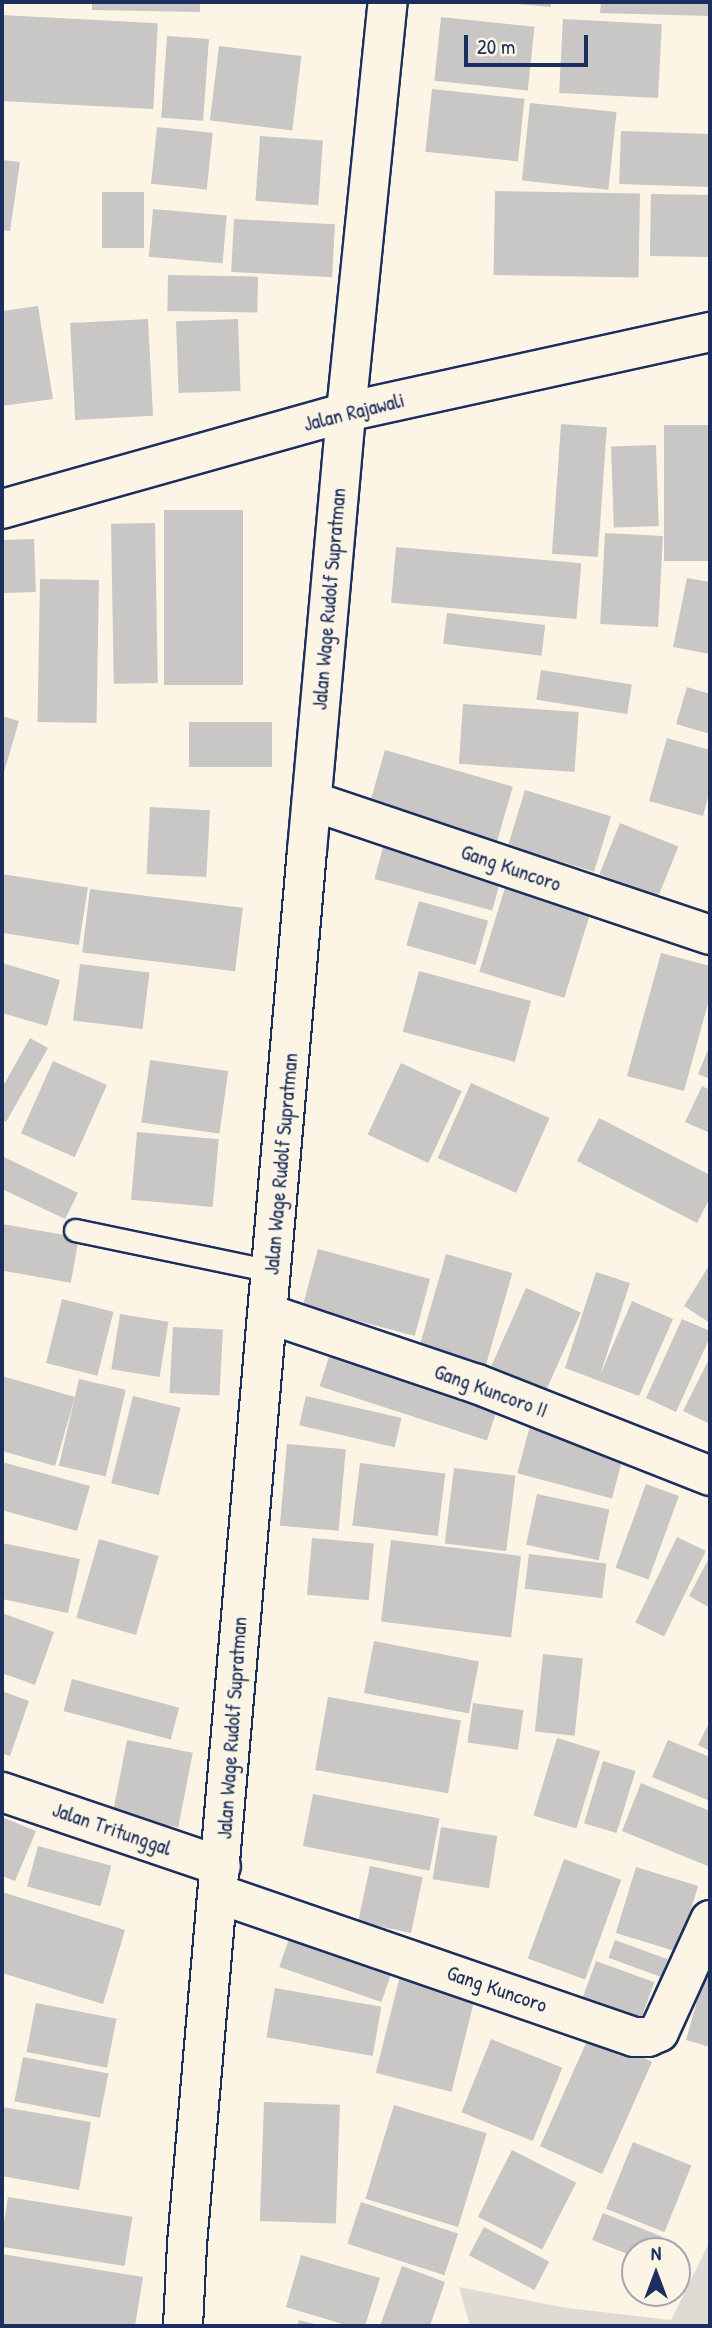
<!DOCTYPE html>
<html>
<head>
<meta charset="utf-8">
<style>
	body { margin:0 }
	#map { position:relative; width:712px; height:2328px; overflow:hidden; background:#fcf5e5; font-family:"Patrick Hand",sans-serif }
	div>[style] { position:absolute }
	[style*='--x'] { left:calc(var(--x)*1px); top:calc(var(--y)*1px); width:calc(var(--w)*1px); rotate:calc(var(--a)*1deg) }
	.green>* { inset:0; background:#dfdbd4 }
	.building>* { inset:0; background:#c8c7c6; transform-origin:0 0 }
	.roads { filter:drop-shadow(2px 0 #1b2f5e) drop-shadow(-2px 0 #1b2f5e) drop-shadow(0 2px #1b2f5e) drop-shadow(0 -2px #1b2f5e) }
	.lane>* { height:21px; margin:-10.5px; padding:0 10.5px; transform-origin:10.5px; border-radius:10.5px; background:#fcf5e5 }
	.street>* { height:38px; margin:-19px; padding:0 19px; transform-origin:19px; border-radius:19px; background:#fcf5e5 }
	.secondary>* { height:38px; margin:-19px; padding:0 19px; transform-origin:19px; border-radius:19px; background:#fcf5e5 }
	span { translate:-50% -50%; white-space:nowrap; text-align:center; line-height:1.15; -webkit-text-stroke:7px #fcf5e5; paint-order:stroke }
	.street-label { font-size:21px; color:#1b2f5e }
	.frame { position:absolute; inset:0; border:4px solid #1b2f5e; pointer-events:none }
	.north { position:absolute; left:621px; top:2237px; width:70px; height:70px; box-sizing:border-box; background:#fcf5e5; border:2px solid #a2a6af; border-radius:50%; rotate:0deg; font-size:19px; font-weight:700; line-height:28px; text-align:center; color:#1b2f5e }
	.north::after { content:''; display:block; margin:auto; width:24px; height:32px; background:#1b2f5e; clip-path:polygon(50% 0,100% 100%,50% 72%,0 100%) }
	.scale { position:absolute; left:464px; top:35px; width:124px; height:32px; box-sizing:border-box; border:4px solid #1b2f5e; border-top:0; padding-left:9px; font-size:21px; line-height:24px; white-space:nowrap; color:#1b2f5e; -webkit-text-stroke:5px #fcf5e5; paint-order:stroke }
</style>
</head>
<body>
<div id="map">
	<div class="green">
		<div style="clip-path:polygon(710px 2241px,710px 2326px,470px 2326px,459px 2287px,567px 2308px,671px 2320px)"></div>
	</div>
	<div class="building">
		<div style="clip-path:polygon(92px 2px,200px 2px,200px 12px,92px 10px)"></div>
		<div style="clip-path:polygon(493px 2px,551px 2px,551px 7px)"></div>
		<div style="clip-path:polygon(601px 2px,710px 2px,710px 16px,600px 13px)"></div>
		<div style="left:2px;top:15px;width:156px;height:86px;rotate:3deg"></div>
		<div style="left:441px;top:17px;width:94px;height:64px;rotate:6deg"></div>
		<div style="left:563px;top:19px;width:99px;height:74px;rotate:3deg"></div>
		<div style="left:167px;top:36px;width:42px;height:82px;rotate:4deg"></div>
		<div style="left:219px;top:46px;width:83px;height:75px;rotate:7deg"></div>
		<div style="left:432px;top:89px;width:93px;height:63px;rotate:6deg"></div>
		<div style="left:530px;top:103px;width:87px;height:78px;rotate:6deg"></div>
		<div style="left:157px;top:127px;width:56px;height:57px;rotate:6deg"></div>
		<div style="left:621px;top:131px;width:89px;height:53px;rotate:2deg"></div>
		<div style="left:260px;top:136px;width:63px;height:65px;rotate:4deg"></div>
		<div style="clip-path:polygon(2px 160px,20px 162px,10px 231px,2px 230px)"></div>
		<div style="left:495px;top:191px;width:145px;height:84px;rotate:1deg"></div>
		<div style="left:102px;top:192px;width:42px;height:56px"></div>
		<div style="left:651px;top:194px;width:59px;height:62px;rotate:1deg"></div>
		<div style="left:153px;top:209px;width:74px;height:48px;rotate:5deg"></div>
		<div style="left:234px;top:219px;width:101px;height:53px;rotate:3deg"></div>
		<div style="left:168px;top:275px;width:90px;height:36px;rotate:1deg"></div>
		<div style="clip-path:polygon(38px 306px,53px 399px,2px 406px,2px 311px)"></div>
		<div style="left:148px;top:319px;width:97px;height:78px;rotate:87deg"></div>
		<div style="left:238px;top:319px;width:72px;height:62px;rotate:88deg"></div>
		<div style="left:561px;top:424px;width:46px;height:130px;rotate:4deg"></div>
		<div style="left:664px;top:425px;width:46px;height:136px"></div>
		<div style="left:656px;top:445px;width:81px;height:45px;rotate:88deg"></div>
		<div style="left:164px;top:510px;width:79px;height:175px"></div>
		<div style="left:155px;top:523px;width:160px;height:44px;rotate:89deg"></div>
		<div style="left:605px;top:533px;width:58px;height:91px;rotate:3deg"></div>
		<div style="left:34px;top:539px;width:53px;height:32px;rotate:88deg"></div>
		<div style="left:396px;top:547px;width:186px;height:56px;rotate:5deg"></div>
		<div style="clip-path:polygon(687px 578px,710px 582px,710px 654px,673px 647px)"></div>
		<div style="left:40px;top:579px;width:59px;height:143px;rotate:1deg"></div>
		<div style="left:447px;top:613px;width:99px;height:31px;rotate:7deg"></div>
		<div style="left:541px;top:670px;width:92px;height:30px;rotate:9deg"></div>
		<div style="clip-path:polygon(687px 687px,710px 694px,710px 734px,676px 724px)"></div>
		<div style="left:463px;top:704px;width:116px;height:60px;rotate:4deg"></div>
		<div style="clip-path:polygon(2px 716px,19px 721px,2px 779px)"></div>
		<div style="left:189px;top:722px;width:83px;height:45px"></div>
		<div style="clip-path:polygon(667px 738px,710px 750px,710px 790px,703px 816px,649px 801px)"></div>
		<div style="left:385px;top:750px;width:133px;height:60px;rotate:16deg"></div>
		<div style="left:525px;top:790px;width:90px;height:58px;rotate:17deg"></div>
		<div style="left:150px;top:807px;width:60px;height:67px;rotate:3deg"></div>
		<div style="left:620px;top:823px;width:63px;height:55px;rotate:22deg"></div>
		<div style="left:383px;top:847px;width:122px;height:33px;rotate:15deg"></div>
		<div style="left:2px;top:874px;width:87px;height:58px;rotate:9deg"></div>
		<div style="left:507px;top:881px;width:89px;height:95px;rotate:17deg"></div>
		<div style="left:90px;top:889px;width:154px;height:64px;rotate:7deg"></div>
		<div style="left:419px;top:901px;width:72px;height:46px;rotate:16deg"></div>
		<div style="clip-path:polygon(661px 953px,710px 966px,710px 996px,684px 1091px,627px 1076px)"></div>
		<div style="clip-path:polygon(2px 963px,60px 980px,47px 1026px,2px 1013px)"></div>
		<div style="left:80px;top:964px;width:70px;height:57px;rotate:7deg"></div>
		<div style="left:419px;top:971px;width:116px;height:63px;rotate:15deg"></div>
		<div style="clip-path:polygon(30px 1038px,48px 1048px,6px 1122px,2px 1119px,2px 1088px)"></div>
		<div style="clip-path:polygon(710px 1045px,710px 1079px,698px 1074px)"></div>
		<div style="left:150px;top:1060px;width:79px;height:63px;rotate:8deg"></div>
		<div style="left:53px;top:1061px;width:59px;height:79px;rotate:24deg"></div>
		<div style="left:401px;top:1063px;width:67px;height:79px;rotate:25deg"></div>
		<div style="left:471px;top:1083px;width:86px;height:82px;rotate:24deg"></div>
		<div style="clip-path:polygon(702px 1086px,710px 1090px,710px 1133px,685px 1122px)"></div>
		<div style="clip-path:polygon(599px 1118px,710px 1175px,710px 1198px,697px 1223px,577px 1161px)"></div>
		<div style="left:137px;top:1132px;width:82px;height:68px;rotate:5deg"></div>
		<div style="clip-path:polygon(2px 1156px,78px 1193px,65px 1219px,2px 1189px)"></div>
		<div style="left:2px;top:1224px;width:78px;height:46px;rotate:10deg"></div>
		<div style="left:318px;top:1249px;width:116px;height:59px;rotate:15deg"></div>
		<div style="left:446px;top:1254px;width:69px;height:97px;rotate:16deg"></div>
		<div style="clip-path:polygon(710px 1264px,710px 1323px,684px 1306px)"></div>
		<div style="clip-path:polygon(596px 1272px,630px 1283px,600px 1375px,632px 1301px,673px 1319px,639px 1396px,565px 1368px)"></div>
		<div style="left:526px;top:1288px;width:60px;height:89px;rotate:24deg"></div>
		<div style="left:62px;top:1299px;width:53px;height:66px;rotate:14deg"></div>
		<div style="left:120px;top:1314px;width:49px;height:56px;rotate:9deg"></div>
		<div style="clip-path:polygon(682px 1319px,710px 1331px,710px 1337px,676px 1412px,646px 1398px)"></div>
		<div style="left:173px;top:1327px;width:50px;height:66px;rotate:3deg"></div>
		<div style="left:331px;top:1351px;width:176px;height:37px;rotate:18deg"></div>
		<div style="clip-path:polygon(710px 1357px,710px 1424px,683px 1411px)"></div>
		<div style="clip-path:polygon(2px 1376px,75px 1397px,55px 1466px,2px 1451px)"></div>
		<div style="left:79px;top:1379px;width:48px;height:89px;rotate:13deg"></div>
		<div style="left:133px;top:1396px;width:49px;height:90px;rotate:14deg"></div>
		<div style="left:306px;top:1396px;width:98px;height:30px;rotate:13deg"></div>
		<div style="left:531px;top:1422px;width:98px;height:53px;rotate:15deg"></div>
		<div style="left:287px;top:1444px;width:59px;height:82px;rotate:5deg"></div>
		<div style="clip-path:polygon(2px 1462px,90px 1486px,77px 1531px,2px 1510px)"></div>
		<div style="left:360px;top:1463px;width:86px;height:63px;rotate:7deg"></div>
		<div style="left:454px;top:1468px;width:62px;height:76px;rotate:7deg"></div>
		<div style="left:646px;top:1484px;width:35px;height:89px;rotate:20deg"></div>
		<div style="left:537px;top:1494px;width:74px;height:52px;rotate:12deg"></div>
		<div style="left:677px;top:1537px;width:32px;height:95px;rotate:26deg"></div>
		<div style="left:312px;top:1538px;width:62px;height:57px;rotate:5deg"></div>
		<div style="left:99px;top:1539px;width:62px;height:82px;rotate:16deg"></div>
		<div style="left:391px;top:1540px;width:131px;height:82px;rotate:7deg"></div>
		<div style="clip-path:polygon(2px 1543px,80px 1559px,68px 1613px,2px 1599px)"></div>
		<div style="left:529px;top:1554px;width:78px;height:35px;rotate:7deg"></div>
		<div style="clip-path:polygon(710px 1556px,710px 1608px,689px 1596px)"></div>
		<div style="clip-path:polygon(2px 1613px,54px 1632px,35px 1685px,2px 1673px)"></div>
		<div style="left:374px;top:1641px;width:107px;height:53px;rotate:11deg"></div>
		<div style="left:543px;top:1654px;width:40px;height:78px;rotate:6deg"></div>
		<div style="left:72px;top:1679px;width:111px;height:33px;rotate:15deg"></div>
		<div style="clip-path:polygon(2px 1691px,29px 1701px,10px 1756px,2px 1753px)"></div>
		<div style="left:328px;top:1697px;width:135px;height:74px;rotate:10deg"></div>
		<div style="left:473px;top:1703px;width:51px;height:40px;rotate:8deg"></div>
		<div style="clip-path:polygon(710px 1721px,710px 1751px,698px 1745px)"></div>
		<div style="left:557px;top:1738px;width:45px;height:81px;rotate:17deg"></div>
		<div style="left:127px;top:1740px;width:67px;height:76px;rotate:11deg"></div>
		<div style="clip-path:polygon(668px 1740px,710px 1757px,710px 1801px,652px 1777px)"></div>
		<div style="left:603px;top:1761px;width:34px;height:65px;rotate:17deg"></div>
		<div style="clip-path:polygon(641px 1783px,710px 1811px,710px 1867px,622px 1831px)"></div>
		<div style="left:313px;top:1794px;width:129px;height:53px;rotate:11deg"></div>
		<div style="clip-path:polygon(4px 1818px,36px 1831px,15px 1881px,2px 1876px)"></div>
		<div style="left:441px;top:1827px;width:57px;height:53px;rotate:9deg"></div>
		<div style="left:38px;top:1846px;width:76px;height:42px;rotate:15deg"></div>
		<div style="left:564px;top:1859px;width:61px;height:106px;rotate:20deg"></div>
		<div style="left:370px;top:1866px;width:54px;height:57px;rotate:12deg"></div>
		<div style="left:636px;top:1867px;width:65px;height:69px;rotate:17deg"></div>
		<div style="clip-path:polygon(2px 1892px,125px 1930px,103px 2004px,2px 1973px)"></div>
		<div style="left:292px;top:1930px;width:108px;height:39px;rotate:19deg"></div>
		<div style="left:615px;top:1940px;width:56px;height:19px;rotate:20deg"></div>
		<div style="clip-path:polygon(710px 1955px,710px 2047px,686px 2040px)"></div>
		<div style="left:596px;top:1961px;width:62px;height:42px;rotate:20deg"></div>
		<div style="left:401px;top:1972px;width:78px;height:104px;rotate:14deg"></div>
		<div style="left:275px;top:1988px;width:108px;height:50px;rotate:10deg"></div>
		<div style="left:36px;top:2003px;width:82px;height:50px;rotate:11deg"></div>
		<div style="left:590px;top:2034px;width:68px;height:123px;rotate:24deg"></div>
		<div style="left:491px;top:2039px;width:77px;height:79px;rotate:22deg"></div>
		<div style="left:23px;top:2057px;width:87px;height:45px;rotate:11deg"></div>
		<div style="left:264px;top:2102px;width:76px;height:119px;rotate:2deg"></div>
		<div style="left:394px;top:2105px;width:97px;height:98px;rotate:17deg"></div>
		<div style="clip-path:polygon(2px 2107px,91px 2122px,79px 2190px,2px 2176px)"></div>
		<div style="left:633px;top:2142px;width:63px;height:72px;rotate:22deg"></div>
		<div style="left:512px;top:2150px;width:72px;height:75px;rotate:27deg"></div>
		<div style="left:8px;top:2197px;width:126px;height:50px;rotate:9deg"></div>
		<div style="left:361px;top:2202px;width:102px;height:44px;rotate:18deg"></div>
		<div style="clip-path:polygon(603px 2213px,663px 2237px,657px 2251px,635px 2251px,635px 2257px,592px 2240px)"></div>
		<div style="left:484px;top:2227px;width:74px;height:32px;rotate:28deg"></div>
		<div style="clip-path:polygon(2px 2254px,143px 2277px,135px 2326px,2px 2326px)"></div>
		<div style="clip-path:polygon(301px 2255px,380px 2278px,365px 2326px,349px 2326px,286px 2307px)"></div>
		<div style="clip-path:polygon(402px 2266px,445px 2282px,430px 2326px,380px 2326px)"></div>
		<div style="clip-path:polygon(299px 2320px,319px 2325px,319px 2326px,297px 2326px)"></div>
	</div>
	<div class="roads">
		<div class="lane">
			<div style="--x:75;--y:1230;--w:200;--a:11.8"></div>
		</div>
		<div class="street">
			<div style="--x:312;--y:801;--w:420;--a:18.6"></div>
			<div style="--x:269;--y:1314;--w:219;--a:18.6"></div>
			<div style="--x:477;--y:1384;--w:251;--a:21.5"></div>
			<div style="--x:2;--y:1792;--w:231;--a:18.7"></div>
			<div style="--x:219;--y:1894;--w:439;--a:19"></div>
			<div style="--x:634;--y:2037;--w:14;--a:0"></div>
			<div style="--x:648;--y:2037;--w:12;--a:-24"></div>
			<div style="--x:659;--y:2032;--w:123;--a:-65.5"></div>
		</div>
		<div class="secondary">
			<div style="--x:2;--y:509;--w:357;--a:-15.7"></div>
			<div style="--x:346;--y:412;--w:373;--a:-12.4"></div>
			<div style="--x:183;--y:2326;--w:82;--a:-87.2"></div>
			<div style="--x:187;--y:2244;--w:1398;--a:-85.08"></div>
			<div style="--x:307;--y:851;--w:441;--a:-84.9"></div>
			<div style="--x:346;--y:412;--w:412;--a:-84.2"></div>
		</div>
	</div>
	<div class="street-label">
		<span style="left:354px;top:412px;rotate:-14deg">Jalan Rajawali</span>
		<span style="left:329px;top:599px;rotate:-85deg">Jalan Wage Rudolf Supratman</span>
		<span style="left:511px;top:868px;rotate:19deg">Gang Kuncoro</span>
		<span style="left:281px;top:1164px;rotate:-85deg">Jalan Wage Rudolf Supratman</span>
		<span style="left:491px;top:1391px;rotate:20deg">Gang Kuncoro II</span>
		<span style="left:232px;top:1728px;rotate:-86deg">Jalan Wage Rudolf Supratman</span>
		<span style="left:112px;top:1829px;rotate:19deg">Jalan Tritunggal</span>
		<span style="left:497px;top:1989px;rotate:19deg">Gang Kuncoro</span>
	</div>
	<div class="frame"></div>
	<div class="north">N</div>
	<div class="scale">20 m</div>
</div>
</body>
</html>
